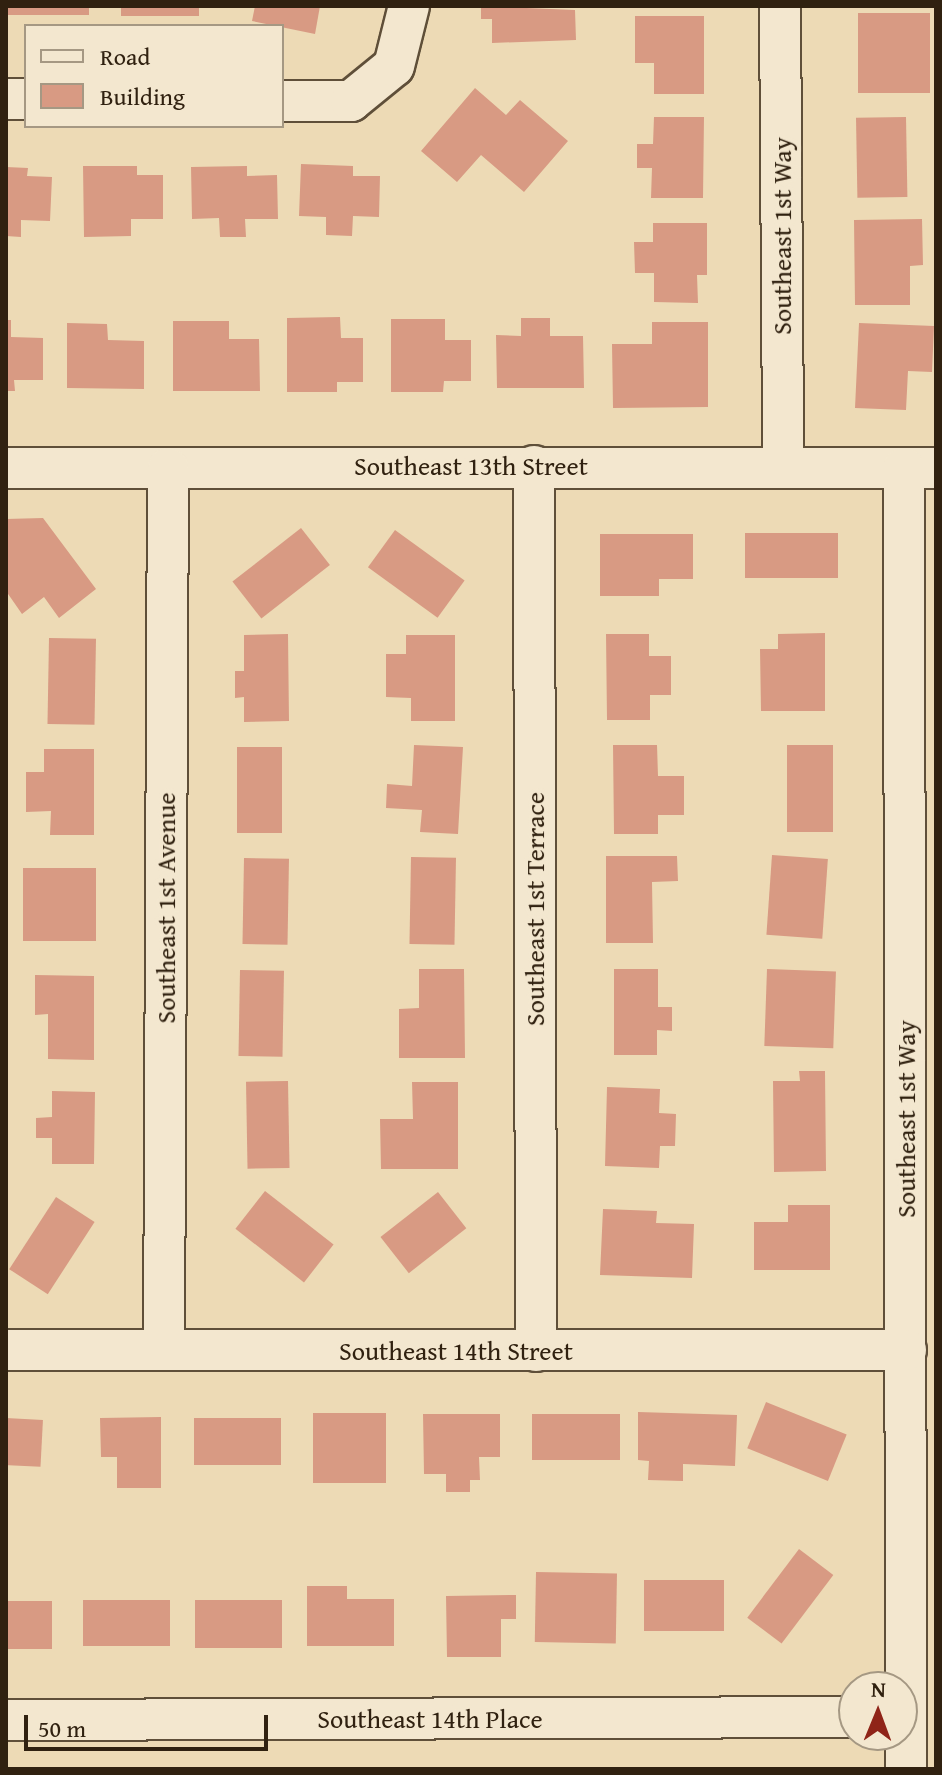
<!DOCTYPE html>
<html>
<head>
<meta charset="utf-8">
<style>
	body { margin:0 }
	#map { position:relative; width:942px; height:1775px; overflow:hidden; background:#eddab5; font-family:"Gentium Book Plus",serif }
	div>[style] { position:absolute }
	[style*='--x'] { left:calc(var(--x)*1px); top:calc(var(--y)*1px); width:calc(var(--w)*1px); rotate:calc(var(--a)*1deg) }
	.building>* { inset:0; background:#d89a83; transform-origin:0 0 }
	.roads { filter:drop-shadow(2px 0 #5f4f39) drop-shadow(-2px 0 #5f4f39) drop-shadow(0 2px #5f4f39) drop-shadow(0 -2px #5f4f39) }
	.minor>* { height:40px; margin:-20px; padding:0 20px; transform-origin:20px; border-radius:20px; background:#f3e7cf }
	span { translate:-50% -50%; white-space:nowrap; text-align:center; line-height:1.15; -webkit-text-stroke:8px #f3e7cf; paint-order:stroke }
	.street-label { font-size:26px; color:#302110 }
	.frame { position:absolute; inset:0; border:8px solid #302110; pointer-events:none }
	.legend { position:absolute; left:24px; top:24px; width:260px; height:104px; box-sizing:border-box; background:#f3e7cf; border:2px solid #a59883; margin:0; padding:10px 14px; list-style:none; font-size:24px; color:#302110 }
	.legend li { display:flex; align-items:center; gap:16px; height:40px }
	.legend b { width:40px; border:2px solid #a59883 }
	.north { position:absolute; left:838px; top:1671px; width:80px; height:80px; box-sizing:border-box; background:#f3e7cf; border:2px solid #a59883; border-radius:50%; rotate:1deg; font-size:22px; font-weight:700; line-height:32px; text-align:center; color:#302110 }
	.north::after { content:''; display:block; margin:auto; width:28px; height:36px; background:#8f2418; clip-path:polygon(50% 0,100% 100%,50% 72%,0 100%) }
	.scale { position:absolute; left:24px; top:1715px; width:244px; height:36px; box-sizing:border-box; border:4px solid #302110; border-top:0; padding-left:10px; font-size:24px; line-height:28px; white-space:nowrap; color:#302110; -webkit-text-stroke:6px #f3e7cf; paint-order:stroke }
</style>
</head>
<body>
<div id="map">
	<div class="building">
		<div style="left:6px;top:6px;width:83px;height:9px"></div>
		<div style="left:121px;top:6px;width:78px;height:10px"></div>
		<div style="clip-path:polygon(255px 6px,320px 6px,315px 34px,252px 21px)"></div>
		<div style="clip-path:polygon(481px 6px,575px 10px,576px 40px,492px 43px,492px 19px,481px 19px)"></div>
		<div style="left:858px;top:13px;width:72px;height:80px"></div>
		<div style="clip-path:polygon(635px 16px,704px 16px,704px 94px,654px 94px,654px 63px,635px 63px)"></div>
		<div style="clip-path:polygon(475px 88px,506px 115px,520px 100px,568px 141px,524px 192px,481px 155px,457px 182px,421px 151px)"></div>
		<div style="clip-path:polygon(654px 117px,704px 117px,703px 198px,651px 198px,652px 168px,637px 168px,637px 144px,653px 144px)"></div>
		<div style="left:906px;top:117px;width:80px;height:50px;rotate:89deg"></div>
		<div style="clip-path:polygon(301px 164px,353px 166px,353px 176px,380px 176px,379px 217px,353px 216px,352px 236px,326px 235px,326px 217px,299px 216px)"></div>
		<div style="clip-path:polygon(83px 166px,137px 166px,137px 175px,163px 175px,163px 219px,131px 219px,131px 236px,84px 237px)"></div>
		<div style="clip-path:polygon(247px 166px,247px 176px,277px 175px,278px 219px,245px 219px,246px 237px,220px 237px,219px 218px,192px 219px,191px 167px)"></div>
		<div style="clip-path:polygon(6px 167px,28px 168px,27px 176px,52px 177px,50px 221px,21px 220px,21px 237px,6px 236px)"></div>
		<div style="clip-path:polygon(922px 219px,923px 265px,910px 266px,910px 305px,855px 305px,854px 220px)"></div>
		<div style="clip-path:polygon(653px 223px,707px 223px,707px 275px,697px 275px,698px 303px,654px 302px,654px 273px,635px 273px,634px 242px,653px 242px)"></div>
		<div style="clip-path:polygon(340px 317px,341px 338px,363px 338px,363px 382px,337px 382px,337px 392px,287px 392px,287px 318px)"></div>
		<div style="clip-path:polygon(521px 318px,550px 318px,550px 336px,583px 336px,584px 388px,497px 388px,496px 335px,521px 336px)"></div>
		<div style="clip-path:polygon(391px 319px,445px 319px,445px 340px,471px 340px,471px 381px,444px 381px,443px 392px,391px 392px)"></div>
		<div style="clip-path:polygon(6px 320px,11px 320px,11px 337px,43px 338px,43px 380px,14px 380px,15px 391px,6px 391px)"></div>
		<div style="clip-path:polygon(173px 321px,229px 321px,229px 339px,259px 339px,260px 391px,173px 391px)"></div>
		<div style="clip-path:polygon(652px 322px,708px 322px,708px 407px,613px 408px,612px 344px,652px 344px)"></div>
		<div style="clip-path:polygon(67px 323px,107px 324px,108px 340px,144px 341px,144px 389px,67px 388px)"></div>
		<div style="clip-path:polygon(859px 323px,934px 326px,932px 372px,908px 371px,906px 410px,855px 408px)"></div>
		<div style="clip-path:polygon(43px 518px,96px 589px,59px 618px,44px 597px,22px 614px,6px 591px,6px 519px)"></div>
		<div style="left:301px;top:528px;width:47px;height:87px;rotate:52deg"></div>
		<div style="left:395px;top:530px;width:86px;height:46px;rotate:36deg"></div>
		<div style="left:745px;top:533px;width:93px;height:45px"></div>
		<div style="clip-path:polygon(600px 534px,693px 534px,693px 579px,659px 579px,659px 596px,600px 596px)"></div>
		<div style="clip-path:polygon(825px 633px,825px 711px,761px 711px,760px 649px,778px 649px,778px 634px)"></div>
		<div style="clip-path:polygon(288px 634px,289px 721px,244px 722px,244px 697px,235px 698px,235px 671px,244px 671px,244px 635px)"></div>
		<div style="clip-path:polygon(606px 634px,649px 634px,649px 656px,671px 656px,671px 695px,650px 695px,650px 720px,607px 720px)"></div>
		<div style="clip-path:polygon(406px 635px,455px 635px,455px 721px,411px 721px,411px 698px,386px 697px,386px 654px,406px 654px)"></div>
		<div style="left:49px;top:638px;width:47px;height:86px;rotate:1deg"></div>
		<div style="clip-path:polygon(414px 745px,463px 747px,458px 834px,420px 832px,422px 810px,386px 808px,387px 784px,412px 786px)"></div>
		<div style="clip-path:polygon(613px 745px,657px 745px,658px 776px,684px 776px,684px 815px,658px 815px,658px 834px,614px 834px)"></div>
		<div style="left:787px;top:745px;width:46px;height:87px"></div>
		<div style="left:237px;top:747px;width:45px;height:86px"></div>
		<div style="clip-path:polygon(44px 749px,94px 749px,94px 835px,50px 835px,51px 811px,26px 812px,26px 772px,44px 772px)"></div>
		<div style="left:772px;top:855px;width:56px;height:80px;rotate:4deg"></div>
		<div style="clip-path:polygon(606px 856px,677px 856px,678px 881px,652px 882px,653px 943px,606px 943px)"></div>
		<div style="left:411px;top:857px;width:45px;height:87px;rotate:1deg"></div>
		<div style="left:244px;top:858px;width:45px;height:86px;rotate:1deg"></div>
		<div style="left:23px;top:868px;width:73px;height:73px"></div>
		<div style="clip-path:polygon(419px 969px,464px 969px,465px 1058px,399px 1058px,399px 1009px,419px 1008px)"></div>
		<div style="clip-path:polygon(614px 969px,658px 969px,658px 1007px,672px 1007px,672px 1031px,657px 1030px,657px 1055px,614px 1055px)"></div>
		<div style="left:767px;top:969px;width:69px;height:77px;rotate:2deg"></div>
		<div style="left:240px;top:970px;width:44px;height:86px;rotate:1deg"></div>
		<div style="clip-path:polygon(35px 975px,94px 976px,94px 1060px,48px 1059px,48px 1014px,35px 1015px)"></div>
		<div style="clip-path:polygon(799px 1071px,825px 1071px,826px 1171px,774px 1172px,773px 1081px,800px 1081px)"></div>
		<div style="left:288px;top:1081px;width:87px;height:42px;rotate:89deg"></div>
		<div style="clip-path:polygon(412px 1082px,458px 1082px,458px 1169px,381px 1169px,380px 1119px,413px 1119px)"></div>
		<div style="clip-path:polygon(607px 1087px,660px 1089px,659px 1113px,676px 1114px,675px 1146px,660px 1146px,659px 1168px,605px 1166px)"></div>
		<div style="clip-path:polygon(52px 1091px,95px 1092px,94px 1164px,52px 1164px,52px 1138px,36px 1138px,36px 1118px,52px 1117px)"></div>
		<div style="left:265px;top:1191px;width:87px;height:48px;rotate:38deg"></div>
		<div style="left:438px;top:1192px;width:46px;height:73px;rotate:52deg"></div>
		<div style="left:56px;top:1197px;width:46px;height:86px;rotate:33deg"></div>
		<div style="clip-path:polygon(788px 1205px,830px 1205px,830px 1270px,754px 1270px,754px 1222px,788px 1222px)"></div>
		<div style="clip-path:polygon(603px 1209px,657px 1211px,656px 1223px,694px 1224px,692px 1278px,600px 1275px)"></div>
		<div style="left:766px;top:1402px;width:87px;height:50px;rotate:22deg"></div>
		<div style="clip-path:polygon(638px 1412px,737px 1415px,735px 1466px,683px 1464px,683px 1481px,648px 1480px,649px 1461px,638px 1460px)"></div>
		<div style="left:313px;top:1413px;width:73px;height:70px"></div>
		<div style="clip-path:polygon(423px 1414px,500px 1414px,500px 1457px,479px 1457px,480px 1480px,470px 1480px,470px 1492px,446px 1492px,446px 1474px,424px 1474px)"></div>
		<div style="left:532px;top:1414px;width:88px;height:46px"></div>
		<div style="clip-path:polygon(161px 1417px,161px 1488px,117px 1488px,117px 1457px,101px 1457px,100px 1418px)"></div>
		<div style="left:6px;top:1418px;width:37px;height:47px;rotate:3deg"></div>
		<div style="left:194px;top:1418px;width:87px;height:47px"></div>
		<div style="left:799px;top:1549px;width:43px;height:86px;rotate:37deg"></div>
		<div style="left:536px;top:1572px;width:81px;height:70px;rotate:1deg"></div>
		<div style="left:724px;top:1580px;width:51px;height:80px;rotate:90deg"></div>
		<div style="clip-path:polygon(307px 1586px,347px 1586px,347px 1599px,394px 1599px,394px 1646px,307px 1646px)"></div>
		<div style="clip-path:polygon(516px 1595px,516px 1619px,501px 1619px,501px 1657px,447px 1657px,446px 1596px)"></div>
		<div style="left:170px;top:1600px;width:46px;height:87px;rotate:90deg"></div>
		<div style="left:282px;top:1600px;width:48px;height:87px;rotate:90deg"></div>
		<div style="left:6px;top:1601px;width:46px;height:48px"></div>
	</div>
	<div class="roads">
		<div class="minor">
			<div style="--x:780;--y:6;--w:460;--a:89.6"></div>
			<div style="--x:6;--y:99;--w:20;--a:0"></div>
			<div style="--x:282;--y:101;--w:69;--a:0"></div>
			<div style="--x:351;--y:101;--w:55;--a:-39.1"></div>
			<div style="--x:394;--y:66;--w:62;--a:-76"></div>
			<div style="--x:534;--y:466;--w:885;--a:89.87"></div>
			<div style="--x:6;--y:468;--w:930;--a:0"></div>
			<div style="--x:904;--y:468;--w:1301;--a:89.91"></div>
			<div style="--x:164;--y:1349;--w:881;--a:-89.74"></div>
			<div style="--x:6;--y:1350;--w:900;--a:0"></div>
			<div style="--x:6;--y:1720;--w:848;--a:-0.2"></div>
		</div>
	</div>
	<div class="street-label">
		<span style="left:782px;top:236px;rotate:-90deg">Southeast 1st Way</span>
		<span style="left:471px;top:466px">Southeast 13th Street</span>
		<span style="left:166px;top:908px;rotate:-90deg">Southeast 1st Avenue</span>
		<span style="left:535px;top:909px;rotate:-90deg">Southeast 1st Terrace</span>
		<span style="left:906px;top:1119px;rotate:-90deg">Southeast 1st Way</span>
		<span style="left:456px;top:1351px">Southeast 14th Street</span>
		<span style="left:430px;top:1719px">Southeast 14th Place</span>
	</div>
	<div class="frame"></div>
	<ul class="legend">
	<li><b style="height:10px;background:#f3e7cf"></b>Road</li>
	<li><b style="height:22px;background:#d89a83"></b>Building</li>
	</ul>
	<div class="north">N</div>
	<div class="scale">50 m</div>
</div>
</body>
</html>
